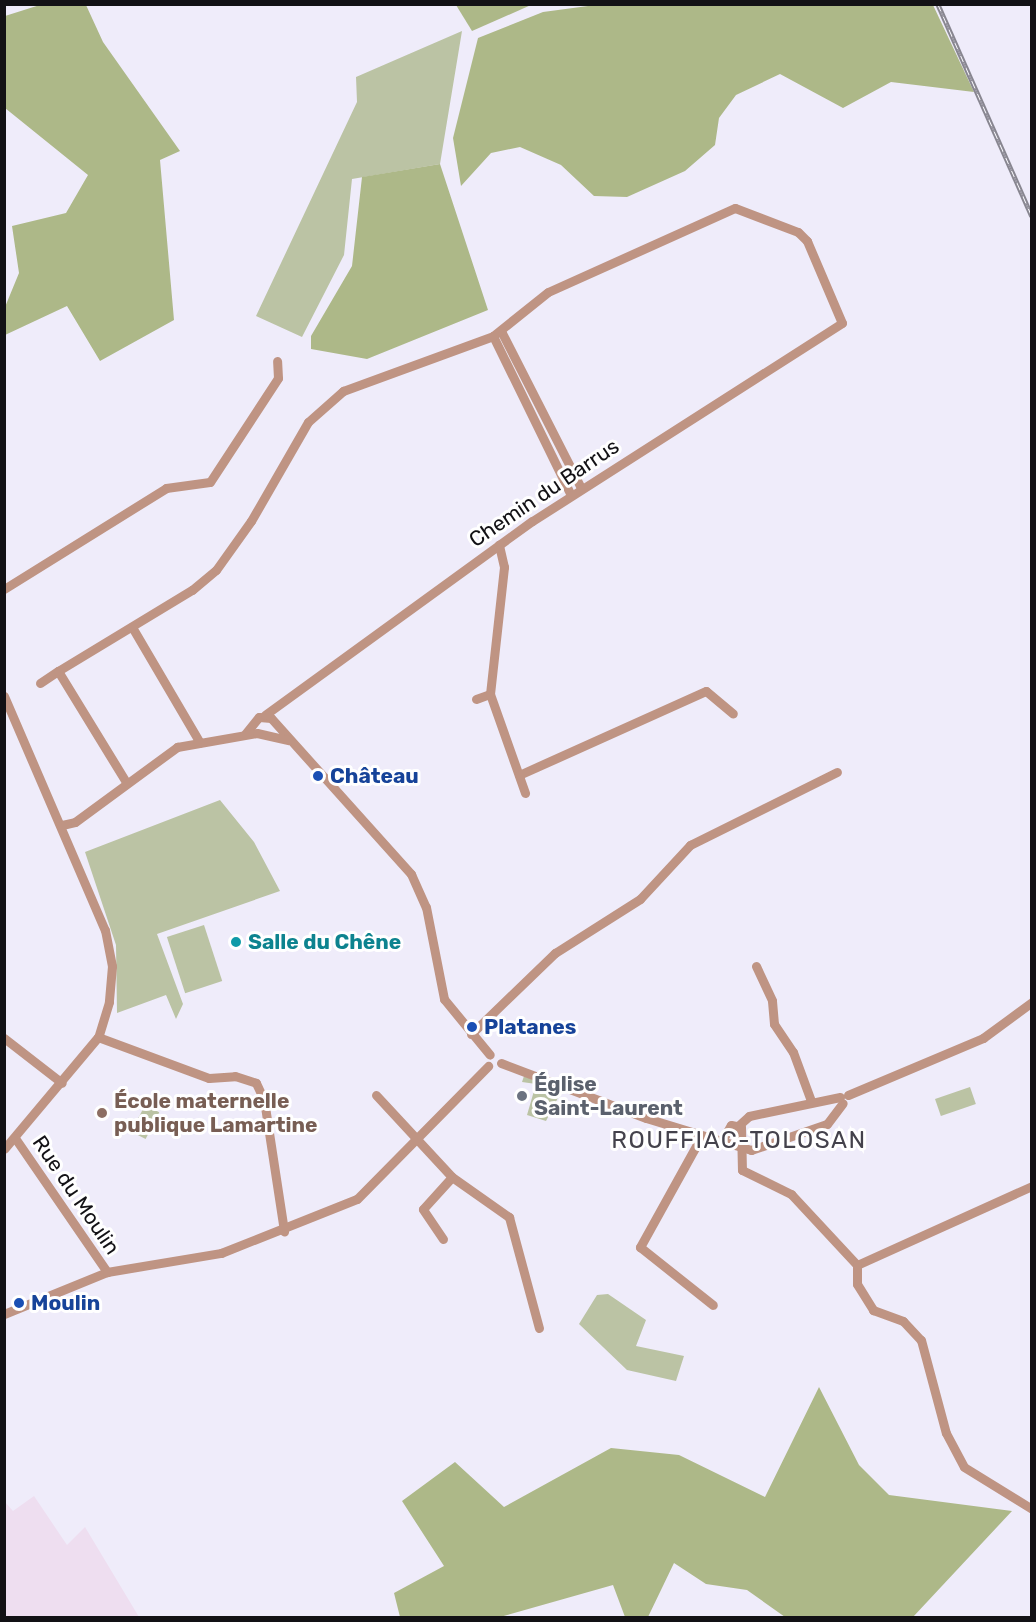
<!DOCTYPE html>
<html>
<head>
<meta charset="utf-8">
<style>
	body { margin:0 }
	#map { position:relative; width:1036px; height:1622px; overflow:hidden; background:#efecfa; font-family:Rubik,sans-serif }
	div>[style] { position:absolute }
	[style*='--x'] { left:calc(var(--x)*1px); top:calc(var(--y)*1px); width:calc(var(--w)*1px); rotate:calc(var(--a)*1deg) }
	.commercial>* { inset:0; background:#eedef0 }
	.green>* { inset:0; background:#bbc3a4; transform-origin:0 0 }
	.forest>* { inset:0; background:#adb888 }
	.minor>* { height:9px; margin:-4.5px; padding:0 4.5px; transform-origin:4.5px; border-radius:4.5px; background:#bf9483 }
	.rail>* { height:4.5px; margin-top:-2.25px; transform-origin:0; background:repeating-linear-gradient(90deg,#fff 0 7px,#888690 0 14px); box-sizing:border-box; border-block:2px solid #888690 }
	.dots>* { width:16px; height:16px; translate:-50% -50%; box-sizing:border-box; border:3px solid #fff; border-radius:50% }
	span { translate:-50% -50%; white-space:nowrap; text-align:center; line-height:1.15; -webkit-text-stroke:6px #fff; paint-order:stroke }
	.street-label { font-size:21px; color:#121115 }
	.transit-label { font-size:21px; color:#164399; font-weight:700 }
	.left { translate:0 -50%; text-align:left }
	.culture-label { font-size:21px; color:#0d838f; font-weight:700 }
	.worship-label { font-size:21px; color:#5b616d; font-weight:700 }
	.education-label { font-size:21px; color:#785e54; font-weight:700 }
	.quarter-label { font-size:24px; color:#44424c; letter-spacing:1.5px }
	.frame { position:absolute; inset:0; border:6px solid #121115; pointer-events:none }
</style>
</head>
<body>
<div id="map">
	<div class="commercial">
		<div style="clip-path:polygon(34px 1496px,67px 1545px,85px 1527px,139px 1617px,5px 1617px,5px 1502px,13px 1511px)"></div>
	</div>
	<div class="green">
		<div style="clip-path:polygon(462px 31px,440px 164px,352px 179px,344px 255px,302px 337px,256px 316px,357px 102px,356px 77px)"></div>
		<div style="clip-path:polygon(220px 800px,254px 842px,280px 891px,157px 934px,183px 1004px,176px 1019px,166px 995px,117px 1013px,116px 945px,85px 852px)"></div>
		<div style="left:204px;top:925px;width:59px;height:39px;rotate:72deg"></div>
		<div style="clip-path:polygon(524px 1076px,561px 1092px,546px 1121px,527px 1115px,536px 1084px,522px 1082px)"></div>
		<div style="left:970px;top:1087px;width:18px;height:37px;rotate:71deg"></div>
		<div style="left:145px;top:1105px;width:16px;height:30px;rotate:27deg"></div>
		<div style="clip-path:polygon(608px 1294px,646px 1320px,636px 1346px,684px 1356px,676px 1381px,627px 1370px,579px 1324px,597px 1295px)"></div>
	</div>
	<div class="forest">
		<div style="clip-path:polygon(43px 4px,86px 5px,103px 42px,180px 151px,160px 160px,174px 320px,100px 361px,67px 306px,5px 335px,5px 307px,19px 273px,12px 226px,66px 213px,88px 175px,5px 108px,5px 16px)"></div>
		<div style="clip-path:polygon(603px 4px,933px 5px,974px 92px,891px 82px,843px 108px,780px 74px,736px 95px,719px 118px,715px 145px,685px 171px,627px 197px,594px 196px,561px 165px,520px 147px,491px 153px,461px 186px,453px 138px,478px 38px,543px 12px)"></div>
		<div style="clip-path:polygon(456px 5px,531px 5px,472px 31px)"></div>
		<div style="clip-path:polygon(440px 164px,488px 310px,367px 359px,311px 349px,311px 336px,352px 266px,362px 177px)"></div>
		<div style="clip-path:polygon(819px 1387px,859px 1465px,889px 1495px,1012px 1511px,913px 1617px,785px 1617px,747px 1590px,706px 1584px,674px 1563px,648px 1617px,625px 1617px,613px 1585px,500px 1617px,400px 1617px,394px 1593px,444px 1566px,402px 1501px,455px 1462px,504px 1507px,611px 1448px,679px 1455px,765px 1497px)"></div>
	</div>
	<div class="minor">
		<div style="--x:501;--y:331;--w:176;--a:63"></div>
		<div style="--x:493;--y:336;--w:177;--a:63.9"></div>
		<div style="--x:4;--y:589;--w:191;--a:-31.9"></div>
		<div style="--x:166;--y:488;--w:44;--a:-7.8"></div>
		<div style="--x:210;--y:482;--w:124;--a:-56.8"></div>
		<div style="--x:278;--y:378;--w:17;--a:-93"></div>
		<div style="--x:132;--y:627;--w:134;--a:59.6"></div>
		<div style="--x:40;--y:683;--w:22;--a:-34"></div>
		<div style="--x:490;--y:694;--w:128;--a:-83.7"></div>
		<div style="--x:504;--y:567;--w:23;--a:-103"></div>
		<div style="--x:4;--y:696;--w:255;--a:66.7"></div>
		<div style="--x:105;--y:930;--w:37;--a:79"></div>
		<div style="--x:112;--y:966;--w:36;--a:95"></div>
		<div style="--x:109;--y:1002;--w:37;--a:107"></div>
		<div style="--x:98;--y:1037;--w:146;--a:130"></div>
		<div style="--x:476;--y:699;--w:15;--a:-20"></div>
		<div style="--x:490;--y:694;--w:105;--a:70.5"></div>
		<div style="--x:245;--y:734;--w:22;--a:-51"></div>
		<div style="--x:259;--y:717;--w:12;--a:5"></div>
		<div style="--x:271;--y:718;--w:210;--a:48.1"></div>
		<div style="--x:411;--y:874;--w:36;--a:66"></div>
		<div style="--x:426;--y:907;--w:94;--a:78.9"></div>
		<div style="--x:444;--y:999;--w:72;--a:50.6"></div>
		<div style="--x:519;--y:775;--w:205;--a:-24.2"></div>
		<div style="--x:706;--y:691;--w:35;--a:40"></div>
		<div style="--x:126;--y:782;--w:130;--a:-121.5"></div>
		<div style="--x:58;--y:671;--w:157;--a:-31.2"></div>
		<div style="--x:192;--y:590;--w:31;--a:-40"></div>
		<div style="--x:216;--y:570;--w:60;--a:-54.5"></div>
		<div style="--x:251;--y:521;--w:114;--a:-60.1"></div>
		<div style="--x:308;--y:422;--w:47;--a:-41.5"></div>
		<div style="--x:343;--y:391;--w:160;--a:-20.1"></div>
		<div style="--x:493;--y:336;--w:70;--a:-38.7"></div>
		<div style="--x:548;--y:292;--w:205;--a:-24.2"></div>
		<div style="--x:735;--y:208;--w:67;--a:20.9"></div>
		<div style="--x:798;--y:232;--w:13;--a:45"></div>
		<div style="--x:807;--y:241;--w:89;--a:66.9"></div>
		<div style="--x:842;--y:323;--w:368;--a:147.4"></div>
		<div style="--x:532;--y:521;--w:330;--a:144"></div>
		<div style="--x:62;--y:825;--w:13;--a:-13"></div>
		<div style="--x:75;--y:822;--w:127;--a:-36.3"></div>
		<div style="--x:177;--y:747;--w:81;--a:-9.9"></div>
		<div style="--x:257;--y:733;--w:32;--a:13"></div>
		<div style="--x:756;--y:966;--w:38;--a:65"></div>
		<div style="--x:772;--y:1001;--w:23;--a:85"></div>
		<div style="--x:774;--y:1024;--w:34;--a:56"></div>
		<div style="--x:793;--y:1052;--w:52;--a:69.8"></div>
		<div style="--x:471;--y:1034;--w:117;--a:-44"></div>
		<div style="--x:555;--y:953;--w:101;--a:-32.4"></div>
		<div style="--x:640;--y:899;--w:74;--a:-47.2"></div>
		<div style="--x:690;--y:845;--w:164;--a:-26.4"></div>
		<div style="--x:98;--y:1037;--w:118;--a:20.3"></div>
		<div style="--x:209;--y:1078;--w:26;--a:-4"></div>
		<div style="--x:235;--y:1076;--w:22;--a:18"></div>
		<div style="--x:256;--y:1083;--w:19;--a:65"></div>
		<div style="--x:264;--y:1100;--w:133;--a:81.3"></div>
		<div style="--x:4;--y:1038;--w:73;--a:37.8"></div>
		<div style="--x:501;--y:1063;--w:155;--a:20.8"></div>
		<div style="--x:646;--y:1118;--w:110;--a:16.9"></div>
		<div style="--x:751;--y:1150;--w:80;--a:-18.9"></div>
		<div style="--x:827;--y:1124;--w:26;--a:-53"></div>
		<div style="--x:376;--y:1095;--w:112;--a:47.2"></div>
		<div style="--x:452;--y:1177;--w:70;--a:35.1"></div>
		<div style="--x:509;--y:1217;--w:115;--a:74.9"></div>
		<div style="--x:848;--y:1095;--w:147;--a:-22.9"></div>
		<div style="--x:983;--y:1038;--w:61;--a:-36.3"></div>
		<div style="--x:739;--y:1125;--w:13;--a:-42"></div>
		<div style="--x:749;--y:1116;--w:93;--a:-11.8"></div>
		<div style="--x:701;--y:1137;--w:126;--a:119"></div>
		<div style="--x:640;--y:1247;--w:93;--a:38.5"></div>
		<div style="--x:15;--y:1138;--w:163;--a:55.5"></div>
		<div style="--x:722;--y:1141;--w:18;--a:-61"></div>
		<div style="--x:731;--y:1125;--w:10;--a:11"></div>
		<div style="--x:741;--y:1127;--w:43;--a:88.7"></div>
		<div style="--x:742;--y:1170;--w:55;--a:26.1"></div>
		<div style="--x:791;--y:1194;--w:97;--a:47.1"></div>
		<div style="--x:857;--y:1265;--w:192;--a:-24.3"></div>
		<div style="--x:443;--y:1239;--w:36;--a:-124"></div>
		<div style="--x:423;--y:1209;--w:43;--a:-47.8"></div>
		<div style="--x:857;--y:1265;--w:19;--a:90"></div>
		<div style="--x:857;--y:1284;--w:31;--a:58"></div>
		<div style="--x:873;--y:1310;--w:32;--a:20"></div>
		<div style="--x:903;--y:1321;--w:26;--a:47"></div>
		<div style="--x:921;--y:1340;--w:96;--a:75"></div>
		<div style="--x:946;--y:1433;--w:38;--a:62"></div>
		<div style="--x:964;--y:1467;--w:80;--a:31.7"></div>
		<div style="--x:4;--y:1314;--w:111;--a:-22.2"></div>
		<div style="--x:107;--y:1272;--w:116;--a:-9.5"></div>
		<div style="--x:221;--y:1253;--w:146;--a:-21.7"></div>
		<div style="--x:357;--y:1199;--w:187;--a:-45.4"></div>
	</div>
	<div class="rail">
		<div style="--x:938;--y:4;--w:232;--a:66.1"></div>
	</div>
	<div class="dots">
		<div style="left:318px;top:776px;background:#1a4fb4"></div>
		<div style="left:236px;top:942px;background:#0f9aa8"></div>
		<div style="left:472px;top:1027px;background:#1a4fb4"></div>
		<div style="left:522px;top:1096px;background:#6b7280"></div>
		<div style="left:102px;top:1113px;background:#8d6e63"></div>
		<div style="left:19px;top:1303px;background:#1a4fb4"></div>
	</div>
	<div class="street-label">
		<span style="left:544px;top:493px;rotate:-34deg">Chemin du Barrus</span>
		<span style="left:76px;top:1195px;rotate:56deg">Rue du Moulin</span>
	</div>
	<div class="transit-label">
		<span class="left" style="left:330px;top:776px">Château</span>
		<span class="left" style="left:484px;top:1027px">Platanes</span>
		<span class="left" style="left:31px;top:1303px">Moulin</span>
	</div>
	<div class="culture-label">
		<span class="left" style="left:248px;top:942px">Salle du Chêne</span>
	</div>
	<div class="worship-label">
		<span class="left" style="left:534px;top:1096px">Église<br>Saint-Laurent</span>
	</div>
	<div class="education-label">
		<span class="left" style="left:114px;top:1113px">École maternelle<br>publique Lamartine</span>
	</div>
	<div class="quarter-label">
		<span style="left:739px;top:1141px">ROUFFIAC-TOLOSAN</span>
	</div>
	<div class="frame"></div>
</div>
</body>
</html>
